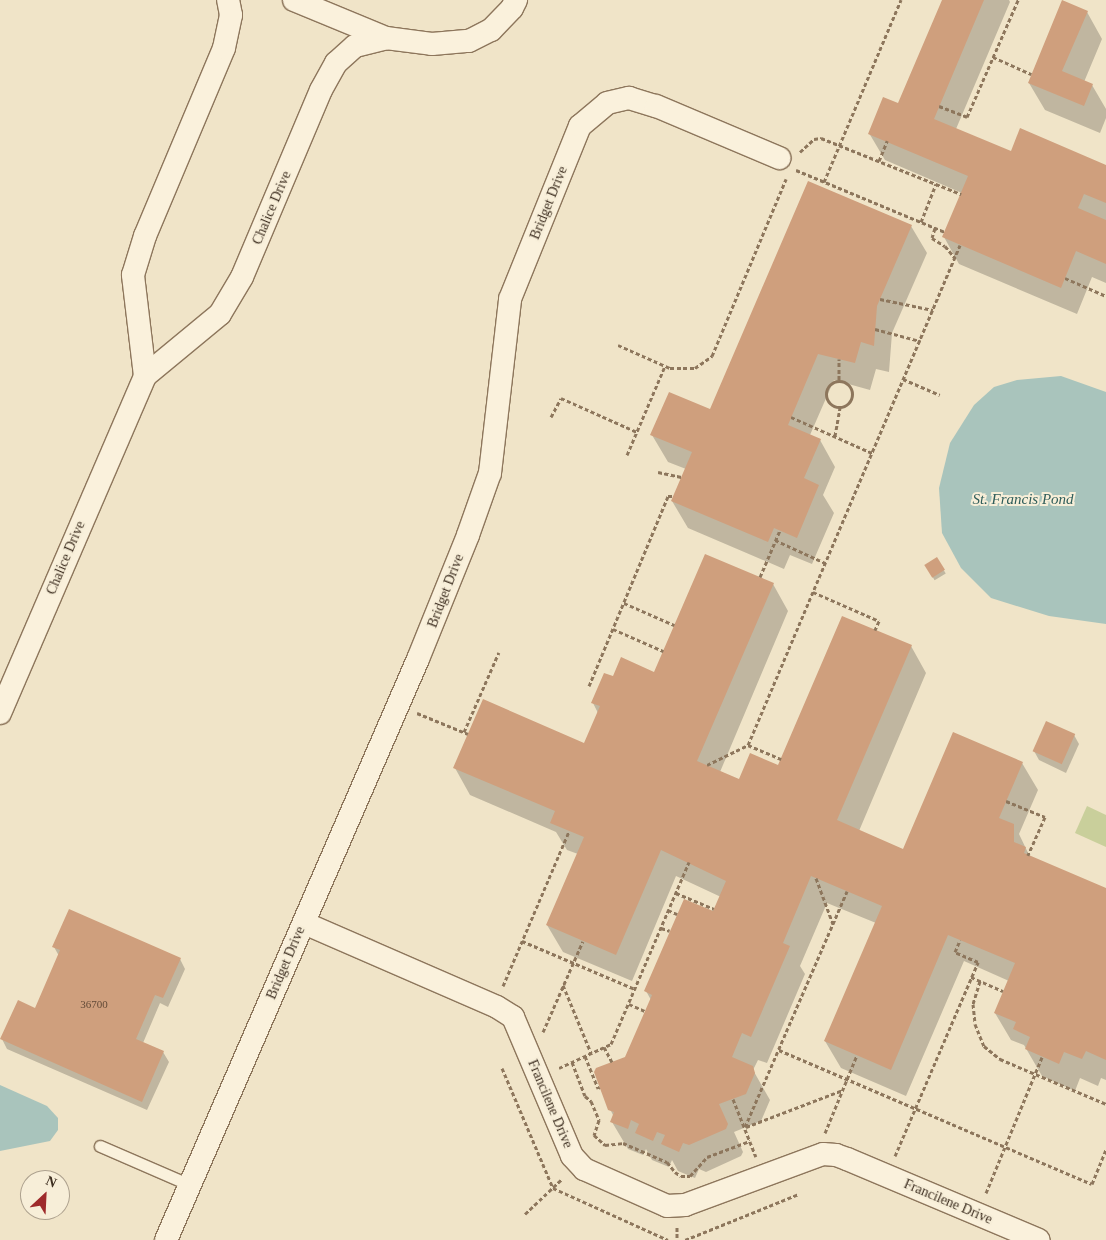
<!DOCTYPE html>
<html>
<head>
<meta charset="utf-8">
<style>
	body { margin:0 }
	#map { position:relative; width:1106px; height:1240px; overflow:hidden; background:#f0e4c8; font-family:"Times New Roman",serif }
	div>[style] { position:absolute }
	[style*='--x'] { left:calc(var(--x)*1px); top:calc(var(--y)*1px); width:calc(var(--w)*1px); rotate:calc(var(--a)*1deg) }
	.green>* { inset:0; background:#c9cf9b }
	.water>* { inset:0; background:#a9c4bc }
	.shadow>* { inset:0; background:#0003; transform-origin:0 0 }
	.building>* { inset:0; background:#cf9f7d; transform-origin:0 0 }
	.path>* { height:3px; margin-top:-1.5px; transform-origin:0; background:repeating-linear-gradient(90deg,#8d765c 0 4px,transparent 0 6.5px) }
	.path>.ring { margin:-1.5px; padding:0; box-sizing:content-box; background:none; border:3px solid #8d765c; border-radius:50% }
	.roads { filter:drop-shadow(1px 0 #8d765c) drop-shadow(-1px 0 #8d765c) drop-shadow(0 1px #8d765c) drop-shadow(0 -1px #8d765c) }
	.service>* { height:11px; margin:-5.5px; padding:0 5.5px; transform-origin:5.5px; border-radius:5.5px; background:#faf1dc }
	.minor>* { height:22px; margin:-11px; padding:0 11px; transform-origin:11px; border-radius:11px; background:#faf1dc }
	span { translate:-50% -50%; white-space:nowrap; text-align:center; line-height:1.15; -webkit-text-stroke:4px #f7eed8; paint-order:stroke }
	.number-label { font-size:11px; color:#624a37 }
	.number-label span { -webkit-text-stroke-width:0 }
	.street-label { font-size:14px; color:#3d2e20 }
	.water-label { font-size:15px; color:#2f5d5a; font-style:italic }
	.north { position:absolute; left:20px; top:1170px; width:50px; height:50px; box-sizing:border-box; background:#f7eed8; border:1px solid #ada18e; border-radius:50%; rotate:25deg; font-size:14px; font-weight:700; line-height:20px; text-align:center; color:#3d2e20 }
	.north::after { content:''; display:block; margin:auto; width:18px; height:22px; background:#9e2a2b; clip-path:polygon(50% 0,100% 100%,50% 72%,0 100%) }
</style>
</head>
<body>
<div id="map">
	<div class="green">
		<div style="clip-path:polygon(1087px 806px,1106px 815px,1106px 847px,1075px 833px)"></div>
	</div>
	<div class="water">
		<div style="clip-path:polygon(1061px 376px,1106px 392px,1106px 624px,1049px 616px,991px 598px,961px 568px,942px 533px,939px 488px,950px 443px,974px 405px,994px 387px,1017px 380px)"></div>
		<div style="clip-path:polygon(0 1085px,47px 1106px,58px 1118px,58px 1130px,50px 1141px,0 1151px)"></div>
	</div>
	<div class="shadow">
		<div style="clip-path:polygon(943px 0,1009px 0,1010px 2px,956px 129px,1011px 153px,1106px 166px,1106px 283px,1092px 277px,1077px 314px,959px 264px,944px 237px,962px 193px,885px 160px,869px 133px,898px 105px)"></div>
		<div style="clip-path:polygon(1087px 12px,1102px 39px,1084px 82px,1092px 85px,1106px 109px,1106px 118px,1100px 133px,1045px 110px,1029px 83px)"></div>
		<div style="clip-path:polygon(911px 226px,927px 253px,892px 333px,889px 372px,876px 369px,870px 390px,834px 380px,810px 435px,820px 440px,835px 467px,823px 495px,834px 513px,812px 564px,790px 555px,784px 569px,688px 528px,672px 501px,686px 469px,668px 462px,652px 435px,710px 411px)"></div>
		<div style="left:937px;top:559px;width:17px;height:13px;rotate:59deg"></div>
		<div style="clip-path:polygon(773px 584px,788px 611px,720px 772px,739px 780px,779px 767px,911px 646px,926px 673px,859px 831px,904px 850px,1022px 763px,1038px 790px,1019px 834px,1030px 857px,1106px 889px,1106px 1080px,1101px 1078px,1098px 1086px,1080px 1078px,1075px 1091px,1042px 1076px,1024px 1045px,1011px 1040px,995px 1013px,1009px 981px,964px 961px,906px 1096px,841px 1068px,825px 1041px,876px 923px,827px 903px,800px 966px,805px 974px,767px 1063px,758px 1060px,753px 1070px,770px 1100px,761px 1121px,734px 1132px,743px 1152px,741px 1156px,706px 1172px,699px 1169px,695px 1178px,678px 1171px,672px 1160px,669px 1167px,652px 1160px,646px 1149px,643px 1155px,628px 1149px,612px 1122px,614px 1117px,610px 1109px,626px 1058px,651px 1000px,646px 991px,714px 913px,721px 897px,676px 876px,632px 981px,563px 952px,547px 925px,578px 854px,567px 850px,556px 832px,470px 795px,455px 768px,585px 744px,598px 713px,593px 703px,613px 678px,655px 673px)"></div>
		<div style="clip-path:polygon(1074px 735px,1079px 744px,1066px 773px,1039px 760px,1034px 751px)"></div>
		<div style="clip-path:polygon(54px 947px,180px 959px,185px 969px,168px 1007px,160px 1003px,143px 1043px,163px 1052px,169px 1062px,147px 1110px,7px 1049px,2px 1039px,36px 1009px,59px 956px)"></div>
	</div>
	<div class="building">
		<div style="clip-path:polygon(942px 0,984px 0,934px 119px,1011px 151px,1020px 128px,1106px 165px,1106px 203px,1084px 194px,1078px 208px,1106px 220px,1106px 264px,1076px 251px,1061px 288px,942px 237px,968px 176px,868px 134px,883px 97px,898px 103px)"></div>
		<div style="clip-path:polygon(1062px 0,1088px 11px,1062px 71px,1093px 84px,1084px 106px,1028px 83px)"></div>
		<div style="clip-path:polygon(808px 181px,912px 225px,877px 306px,874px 346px,861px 342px,855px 363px,818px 354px,788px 425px,821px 439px,804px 478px,819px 485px,797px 538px,774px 528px,768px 542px,671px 501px,692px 452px,650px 435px,669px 392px,710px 409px)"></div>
		<div style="clip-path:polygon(705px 554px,774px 583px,697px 761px,739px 779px,750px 753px,778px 765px,842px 616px,912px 645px,837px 820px,903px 849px,953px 732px,1023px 762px,999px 818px,1014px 824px,1014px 842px,1026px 847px,1024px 853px,1106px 888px,1106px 1060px,1086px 1051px,1082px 1059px,1064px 1052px,1059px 1064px,1025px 1049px,1030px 1037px,1013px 1029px,1016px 1022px,994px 1013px,1015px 963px,948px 935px,891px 1070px,824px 1041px,882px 906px,811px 876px,783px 943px,790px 946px,751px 1037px,742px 1033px,732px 1057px,753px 1066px,755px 1073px,746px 1094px,719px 1104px,728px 1124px,726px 1129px,689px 1145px,683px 1143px,679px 1152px,661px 1144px,665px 1135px,657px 1132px,653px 1141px,635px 1133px,639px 1124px,631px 1120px,628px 1129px,610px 1122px,614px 1112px,608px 1110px,594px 1072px,596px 1068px,625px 1057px,652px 995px,644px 991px,684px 899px,713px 911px,726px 881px,661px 850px,616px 955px,546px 925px,584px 837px,550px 823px,555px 811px,453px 768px,483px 699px,584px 743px,600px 706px,591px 703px,604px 673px,613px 676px,621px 657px,654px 672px)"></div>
		<div style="left:937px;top:557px;width:15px;height:15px;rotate:58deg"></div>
		<div style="left:1046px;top:721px;width:32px;height:33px;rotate:24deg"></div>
		<div style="clip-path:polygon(69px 909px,181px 958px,163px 998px,155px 995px,136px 1039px,164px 1051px,142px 1102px,0 1039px,18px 1000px,35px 1008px,60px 950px,52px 947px)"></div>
	</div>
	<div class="path">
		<div style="--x:993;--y:57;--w:42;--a:24.1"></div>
		<div style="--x:939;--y:106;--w:30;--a:21"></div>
		<div style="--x:967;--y:117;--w:128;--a:-66.4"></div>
		<div style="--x:800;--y:152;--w:19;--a:-43"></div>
		<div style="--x:814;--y:139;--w:7;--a:-8"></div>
		<div style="--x:821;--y:138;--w:151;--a:21.8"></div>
		<div style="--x:879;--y:161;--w:22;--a:-68"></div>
		<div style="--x:796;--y:170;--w:161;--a:22.6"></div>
		<div style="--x:824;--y:182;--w:198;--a:-67.1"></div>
		<div style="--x:921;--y:222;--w:41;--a:-68.5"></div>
		<div style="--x:935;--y:228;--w:10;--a:107"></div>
		<div style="--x:932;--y:238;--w:15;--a:32"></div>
		<div style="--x:945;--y:246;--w:16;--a:50"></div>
		<div style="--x:1065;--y:278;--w:45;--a:23.7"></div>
		<div style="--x:880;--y:299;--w:54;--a:11.7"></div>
		<div style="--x:875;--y:329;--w:47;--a:14.9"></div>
		<div style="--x:618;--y:345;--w:57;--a:23.9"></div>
		<div style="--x:670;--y:368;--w:25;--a:0"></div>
		<div style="--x:695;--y:368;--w:21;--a:-35"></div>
		<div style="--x:712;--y:356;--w:192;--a:-67.3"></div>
		<div style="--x:903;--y:379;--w:40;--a:23.4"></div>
		<div style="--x:839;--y:380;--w:21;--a:-90"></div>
		<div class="ring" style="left:826px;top:381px;width:23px;height:23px"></div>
		<div style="--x:551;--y:417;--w:21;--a:-62"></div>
		<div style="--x:561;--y:398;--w:83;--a:24.1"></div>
		<div style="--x:791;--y:417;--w:89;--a:24"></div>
		<div style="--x:835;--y:436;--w:29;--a:-80"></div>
		<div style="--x:627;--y:455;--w:97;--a:-66.9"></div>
		<div style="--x:658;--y:472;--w:24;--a:12"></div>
		<div style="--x:775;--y:540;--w:55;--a:24.7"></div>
		<div style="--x:760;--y:577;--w:51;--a:-66.9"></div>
		<div style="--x:813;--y:592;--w:72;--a:23.7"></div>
		<div style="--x:879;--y:621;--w:10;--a:114"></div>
		<div style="--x:624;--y:603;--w:55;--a:23.7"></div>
		<div style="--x:613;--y:629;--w:55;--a:23.7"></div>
		<div style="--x:589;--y:686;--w:206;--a:-67.4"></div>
		<div style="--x:668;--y:496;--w:5;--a:0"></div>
		<div style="--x:417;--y:713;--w:55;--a:22.4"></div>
		<div style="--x:464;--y:732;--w:87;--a:-66.4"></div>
		<div style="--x:748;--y:745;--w:36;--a:23"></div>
		<div style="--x:707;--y:765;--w:46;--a:-26"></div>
		<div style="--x:748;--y:745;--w:543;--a:-67.02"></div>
		<div style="--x:1006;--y:801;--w:42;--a:22.3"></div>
		<div style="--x:1045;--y:817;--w:42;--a:114.1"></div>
		<div style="--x:816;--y:878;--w:49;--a:69.7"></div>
		<div style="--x:676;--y:893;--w:41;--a:22.8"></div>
		<div style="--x:668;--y:910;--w:10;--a:24"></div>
		<div style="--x:661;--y:928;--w:9;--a:18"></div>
		<div style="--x:522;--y:941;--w:123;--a:23"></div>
		<div style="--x:971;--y:977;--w:35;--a:24"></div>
		<div style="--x:980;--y:981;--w:24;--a:107"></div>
		<div style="--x:973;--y:1004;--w:20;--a:84"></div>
		<div style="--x:975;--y:1024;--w:24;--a:68"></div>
		<div style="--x:984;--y:1046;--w:21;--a:39"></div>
		<div style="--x:1000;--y:1059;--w:115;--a:23"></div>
		<div style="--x:563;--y:985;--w:74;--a:67.6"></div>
		<div style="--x:503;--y:986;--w:168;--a:-66.9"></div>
		<div style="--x:629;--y:1004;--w:17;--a:24"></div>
		<div style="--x:543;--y:1032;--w:99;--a:-66.3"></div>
		<div style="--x:604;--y:1047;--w:17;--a:62"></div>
		<div style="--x:779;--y:1050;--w:340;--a:23.2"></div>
		<div style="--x:1092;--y:1184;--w:37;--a:-68"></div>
		<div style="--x:585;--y:1056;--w:35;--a:68"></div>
		<div style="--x:598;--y:1088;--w:2;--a:-27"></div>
		<div style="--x:572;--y:1062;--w:36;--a:69"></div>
		<div style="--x:585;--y:1096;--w:8;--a:40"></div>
		<div style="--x:591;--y:1101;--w:21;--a:67"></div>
		<div style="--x:599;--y:1120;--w:16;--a:108"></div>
		<div style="--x:594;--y:1135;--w:15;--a:42"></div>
		<div style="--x:605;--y:1145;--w:18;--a:-6"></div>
		<div style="--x:623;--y:1143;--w:48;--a:23.4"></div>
		<div style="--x:667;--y:1162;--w:13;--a:51"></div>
		<div style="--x:675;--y:1172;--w:7;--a:34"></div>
		<div style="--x:681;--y:1176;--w:9;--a:0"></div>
		<div style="--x:690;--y:1176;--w:25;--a:-48"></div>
		<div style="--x:707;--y:1157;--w:46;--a:-20.4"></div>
		<div style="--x:502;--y:1068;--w:130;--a:67"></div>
		<div style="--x:553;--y:1188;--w:126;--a:24.3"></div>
		<div style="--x:559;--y:1068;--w:57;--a:-24.8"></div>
		<div style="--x:611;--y:1044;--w:198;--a:-66.8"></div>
		<div style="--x:733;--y:1099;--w:62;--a:68.4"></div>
		<div style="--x:745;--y:1127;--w:257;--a:-66.6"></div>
		<div style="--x:746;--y:1127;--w:104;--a:-20.9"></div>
		<div style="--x:825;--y:1133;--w:84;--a:-67.7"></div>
		<div style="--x:895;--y:1156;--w:211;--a:-66.8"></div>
		<div style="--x:978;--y:962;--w:25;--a:-157"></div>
		<div style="--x:955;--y:952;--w:13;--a:-67"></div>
		<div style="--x:986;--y:1193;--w:147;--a:-67.6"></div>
		<div style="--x:525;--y:1214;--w:51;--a:-43.4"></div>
		<div style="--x:677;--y:1227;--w:13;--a:90"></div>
		<div style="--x:685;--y:1240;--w:123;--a:-22"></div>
	</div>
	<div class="roads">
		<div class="service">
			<div style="--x:100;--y:1146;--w:98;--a:23.4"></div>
		</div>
		<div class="minor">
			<div style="--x:294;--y:0;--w:100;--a:22.4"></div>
			<div style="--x:145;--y:376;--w:102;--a:-96.8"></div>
			<div style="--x:133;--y:275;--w:41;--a:-72.9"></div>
			<div style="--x:145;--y:236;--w:204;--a:-67.2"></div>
			<div style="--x:224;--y:48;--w:34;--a:-78"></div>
			<div style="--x:231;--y:15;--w:15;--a:-101"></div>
			<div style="--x:0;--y:713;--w:367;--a:-66.7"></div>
			<div style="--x:145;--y:376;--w:97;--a:-39.6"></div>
			<div style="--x:220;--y:314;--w:43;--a:-59.3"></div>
			<div style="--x:242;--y:277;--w:203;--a:-67.1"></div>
			<div style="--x:321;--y:90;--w:31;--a:-61"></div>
			<div style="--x:336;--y:63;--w:25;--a:-42"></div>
			<div style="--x:355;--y:46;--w:32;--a:-14"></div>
			<div style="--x:386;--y:38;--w:46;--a:7.4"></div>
			<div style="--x:432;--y:44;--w:37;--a:-5"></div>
			<div style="--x:469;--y:41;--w:25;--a:-27"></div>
			<div style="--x:491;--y:30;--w:30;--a:-46"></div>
			<div style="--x:512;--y:8;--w:9;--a:-63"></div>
			<div style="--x:304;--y:923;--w:210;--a:23.5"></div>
			<div style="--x:497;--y:1007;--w:19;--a:32"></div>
			<div style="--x:513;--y:1017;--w:151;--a:67"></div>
			<div style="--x:572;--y:1156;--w:18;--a:47"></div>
			<div style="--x:584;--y:1169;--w:91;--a:24"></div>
			<div style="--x:667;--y:1206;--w:18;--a:-3"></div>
			<div style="--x:685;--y:1205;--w:147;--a:-20.3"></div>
			<div style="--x:823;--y:1154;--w:13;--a:4"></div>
			<div style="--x:836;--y:1155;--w:12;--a:20"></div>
			<div style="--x:847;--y:1159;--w:208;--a:22.9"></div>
			<div style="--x:166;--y:1240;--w:633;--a:-66.55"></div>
			<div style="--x:418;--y:659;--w:134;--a:-68"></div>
			<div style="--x:468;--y:535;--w:66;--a:-70.5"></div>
			<div style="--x:490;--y:473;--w:175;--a:-83.4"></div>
			<div style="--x:510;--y:299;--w:187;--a:-68"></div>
			<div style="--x:580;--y:126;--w:35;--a:-40"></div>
			<div style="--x:607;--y:103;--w:23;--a:-13"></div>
			<div style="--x:629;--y:98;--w:28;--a:17"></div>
			<div style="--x:656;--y:106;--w:134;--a:22.9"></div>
		</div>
	</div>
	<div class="number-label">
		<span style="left:94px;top:1004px">36700</span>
	</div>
	<div class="street-label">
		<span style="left:549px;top:203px;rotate:-68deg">Bridget Drive</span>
		<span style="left:272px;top:208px;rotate:-67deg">Chalice Drive</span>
		<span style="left:66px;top:558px;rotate:-67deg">Chalice Drive</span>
		<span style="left:446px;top:591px;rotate:-69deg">Bridget Drive</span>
		<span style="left:286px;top:963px;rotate:-67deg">Bridget Drive</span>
		<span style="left:550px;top:1104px;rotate:67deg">Francilene Drive</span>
		<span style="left:948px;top:1202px;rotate:23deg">Francilene Drive</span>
	</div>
	<div class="water-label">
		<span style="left:1023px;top:500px">St. Francis Pond</span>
	</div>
	<div class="north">N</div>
</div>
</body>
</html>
